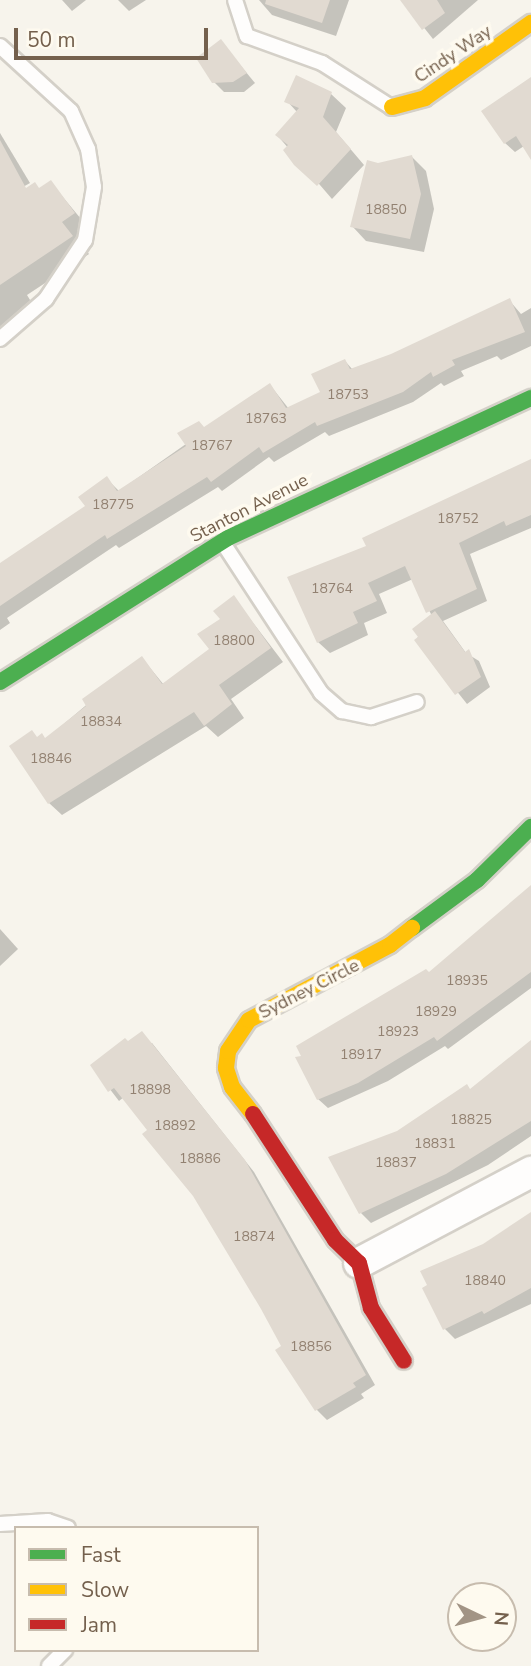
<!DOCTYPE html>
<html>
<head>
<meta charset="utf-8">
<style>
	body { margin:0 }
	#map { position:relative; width:531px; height:1666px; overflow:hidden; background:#f7f4ec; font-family:"Nunito Sans",sans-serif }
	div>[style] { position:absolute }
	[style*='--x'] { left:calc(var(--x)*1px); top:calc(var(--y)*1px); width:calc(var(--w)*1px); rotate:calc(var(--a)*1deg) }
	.shadow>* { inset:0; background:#0003 }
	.building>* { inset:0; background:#e1dad1 }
	.roads { filter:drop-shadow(2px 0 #d4d0c8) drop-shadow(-2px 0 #d4d0c8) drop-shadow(0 2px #d4d0c8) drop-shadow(0 -2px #d4d0c8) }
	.lane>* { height:14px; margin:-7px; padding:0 7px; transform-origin:7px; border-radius:7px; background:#fefdfc }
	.street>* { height:30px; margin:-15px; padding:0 15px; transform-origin:15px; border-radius:15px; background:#fefdfc }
	.fast>* { height:16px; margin:-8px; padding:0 8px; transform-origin:8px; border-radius:8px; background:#4caf50 }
	.slow>* { height:16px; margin:-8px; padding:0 8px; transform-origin:8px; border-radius:8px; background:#ffc107 }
	.jam>* { height:16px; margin:-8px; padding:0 8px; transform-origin:8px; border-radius:8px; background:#c62828 }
	span { translate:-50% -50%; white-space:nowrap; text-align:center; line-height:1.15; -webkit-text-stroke:7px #fefaef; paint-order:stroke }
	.number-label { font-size:14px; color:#928171 }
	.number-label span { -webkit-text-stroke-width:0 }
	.street-label { font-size:18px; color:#74604d }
	.legend { position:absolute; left:14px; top:1526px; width:245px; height:126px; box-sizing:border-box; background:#fefaef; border:2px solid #c7bcae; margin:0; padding:9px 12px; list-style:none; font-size:21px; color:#74604d }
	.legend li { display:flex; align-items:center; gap:14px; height:35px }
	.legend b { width:35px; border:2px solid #c7bcae }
	.north { position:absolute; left:447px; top:1582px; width:70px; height:70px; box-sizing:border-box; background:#fefaef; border:2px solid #c7bcae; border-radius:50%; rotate:95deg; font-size:19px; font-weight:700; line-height:28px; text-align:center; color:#74604d }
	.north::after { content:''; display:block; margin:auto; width:24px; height:32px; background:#a29485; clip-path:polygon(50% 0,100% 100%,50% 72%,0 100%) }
	.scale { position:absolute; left:14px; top:28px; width:194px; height:32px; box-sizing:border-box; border:4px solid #74604d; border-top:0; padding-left:9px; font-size:21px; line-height:24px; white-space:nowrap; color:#74604d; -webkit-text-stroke:5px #fefaef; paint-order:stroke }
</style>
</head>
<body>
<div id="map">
	<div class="shadow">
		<div style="clip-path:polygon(62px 0,86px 0,72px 11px)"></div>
		<div style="clip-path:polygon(118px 0,146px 0,129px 11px)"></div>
		<div style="clip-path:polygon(259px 0,349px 0,336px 36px,272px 15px)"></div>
		<div style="clip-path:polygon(402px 0,478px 0,433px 39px)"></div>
		<div style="clip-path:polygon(221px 42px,255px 83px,244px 92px,224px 92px,214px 82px)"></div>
		<div style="clip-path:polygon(297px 78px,331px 94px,346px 108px,336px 132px,364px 165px,332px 199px,277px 135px,297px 112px,287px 101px)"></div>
		<div style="clip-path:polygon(531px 79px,531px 154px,524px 146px,515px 152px,505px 143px)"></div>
		<div style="clip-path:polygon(0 133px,30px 183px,0 200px)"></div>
		<div style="clip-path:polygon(412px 157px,426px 171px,434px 209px,424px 252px,366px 241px,352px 226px,378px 164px)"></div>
		<div style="clip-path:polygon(52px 184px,91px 231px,78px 240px,89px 254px,27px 295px,35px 308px,0 331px,0 217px)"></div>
		<div style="clip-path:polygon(509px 300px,521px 314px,531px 308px,531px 346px,501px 360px,497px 356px,461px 371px,464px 376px,444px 386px,441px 383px,413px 402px,329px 436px,325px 432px,274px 462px,269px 457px,222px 491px,218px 487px,119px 548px,116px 545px,7px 618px,10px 623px,0 630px,0 566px,87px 507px,107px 479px,119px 491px,270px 385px,289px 409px,322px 393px,345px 361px,353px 370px,392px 356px)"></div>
		<div style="clip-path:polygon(531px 462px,531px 528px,470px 554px,487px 601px,443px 621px,466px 653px,479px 661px,490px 687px,467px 704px,416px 640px,432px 616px,413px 579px,379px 594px,387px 613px,364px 623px,368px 635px,330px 653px,318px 642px,368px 547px)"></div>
		<div style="clip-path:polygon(234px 598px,283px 662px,231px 699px,244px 718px,218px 737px,206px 726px,62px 815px,49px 803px,38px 738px,46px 739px,142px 658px,164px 685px,211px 650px)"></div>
		<div style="clip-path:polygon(531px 887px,531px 988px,448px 1049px,445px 1046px,388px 1081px,328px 1108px,318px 1099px,429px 974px)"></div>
		<div style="clip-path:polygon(0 929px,18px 949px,0 966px)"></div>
		<div style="clip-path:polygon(531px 1042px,531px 1136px,488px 1165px,371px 1223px,361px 1213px,398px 1132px,471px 1090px)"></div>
		<div style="clip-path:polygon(129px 1043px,152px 1043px,254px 1172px,375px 1385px,361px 1394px,364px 1398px,327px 1420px,317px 1410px,277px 1350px,283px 1347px,263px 1308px,194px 1195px,124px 1097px,119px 1101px,92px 1066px)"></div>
		<div style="clip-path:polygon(531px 1214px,531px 1304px,455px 1339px,445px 1329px,429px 1286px)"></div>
	</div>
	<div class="building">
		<div style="clip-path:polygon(266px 0,330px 0,322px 23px,265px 4px)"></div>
		<div style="clip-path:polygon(400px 0,437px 0,445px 13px,422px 30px)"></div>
		<div style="clip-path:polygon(221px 39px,247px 73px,233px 82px,212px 83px,196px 58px)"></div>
		<div style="clip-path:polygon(296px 75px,332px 92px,323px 117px,351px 149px,317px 186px,294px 165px,283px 150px,288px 145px,275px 135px,299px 108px,284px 102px)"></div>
		<div style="clip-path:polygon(531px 77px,531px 160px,516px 136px,504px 144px,481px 111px)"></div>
		<div style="clip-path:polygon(0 140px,26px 188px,35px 182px,39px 188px,51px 180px,75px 213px,62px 222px,73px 236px,0 285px)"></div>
		<div style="clip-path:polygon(412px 155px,421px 194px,410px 239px,350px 227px,367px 160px,378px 163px)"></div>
		<div style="clip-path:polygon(510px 298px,525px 332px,452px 360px,455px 365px,433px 377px,431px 372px,403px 392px,317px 426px,315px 422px,263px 453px,259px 447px,211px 482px,207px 477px,107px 539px,105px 535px,0 606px,0 563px,85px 506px,78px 497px,107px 476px,117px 491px,186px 446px,177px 433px,199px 421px,204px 427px,270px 383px,286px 408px,320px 392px,311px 374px,345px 359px,350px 369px,391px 354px)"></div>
		<div style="clip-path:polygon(531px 459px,531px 515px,506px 526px,504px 521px,459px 543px,477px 589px,426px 613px,405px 566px,368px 583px,377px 601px,353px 612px,358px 623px,317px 643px,287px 577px,366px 546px,362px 538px)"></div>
		<div style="clip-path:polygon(234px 595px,271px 648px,219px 685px,232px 704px,204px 726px,194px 712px,48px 804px,9px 746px,32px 730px,37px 737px,42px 733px,45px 738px,86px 706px,82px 699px,142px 656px,162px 684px,209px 649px,197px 634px,220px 619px,213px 611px)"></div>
		<div style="clip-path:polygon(435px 611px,465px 652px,469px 649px,481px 677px,455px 695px,414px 640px,418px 637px,412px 629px)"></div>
		<div style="clip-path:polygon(531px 885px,531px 972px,437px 1041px,434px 1037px,358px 1083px,317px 1100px,295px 1057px,301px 1056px,296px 1046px,426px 969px,429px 972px)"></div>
		<div style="clip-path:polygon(142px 1031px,245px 1160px,366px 1375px,353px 1383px,356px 1387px,315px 1411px,275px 1350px,281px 1346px,261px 1309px,193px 1196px,142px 1134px,147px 1130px,114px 1088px,108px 1092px,90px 1065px,125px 1038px,128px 1041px)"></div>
		<div style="clip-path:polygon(531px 1040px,531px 1121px,446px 1174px,359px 1214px,328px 1157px,397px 1131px,467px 1084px,470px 1089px)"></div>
		<div style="clip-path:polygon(531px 1212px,531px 1288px,484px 1314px,482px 1311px,443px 1330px,422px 1288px,427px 1285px,420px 1271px,483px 1244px)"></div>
	</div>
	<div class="roads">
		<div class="lane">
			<div style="--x:235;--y:0;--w:38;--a:72"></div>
			<div style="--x:247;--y:36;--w:80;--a:19.8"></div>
			<div style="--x:322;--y:63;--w:82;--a:32.5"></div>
			<div style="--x:0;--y:46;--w:96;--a:42.5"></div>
			<div style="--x:71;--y:111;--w:42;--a:65.9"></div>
			<div style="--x:88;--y:149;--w:38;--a:81"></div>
			<div style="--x:94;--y:187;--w:54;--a:99.6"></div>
			<div style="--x:85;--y:240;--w:71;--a:123.5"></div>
			<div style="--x:46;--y:299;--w:61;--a:139"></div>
			<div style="--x:223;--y:543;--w:179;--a:56.8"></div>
			<div style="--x:321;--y:693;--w:28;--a:41"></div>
			<div style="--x:342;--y:711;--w:30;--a:12"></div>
			<div style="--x:371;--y:717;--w:48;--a:-18.1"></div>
			<div style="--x:0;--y:1524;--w:48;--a:-3.6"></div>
			<div style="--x:48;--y:1521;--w:21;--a:19"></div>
			<div style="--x:49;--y:1666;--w:23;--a:-45"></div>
		</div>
		<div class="street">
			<div style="--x:359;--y:1263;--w:195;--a:-27.9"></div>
		</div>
		<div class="fast">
			<div style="--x:0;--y:682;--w:270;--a:-32.3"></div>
			<div style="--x:228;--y:538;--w:334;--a:-24.8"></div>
			<div style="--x:412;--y:928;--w:81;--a:-36.4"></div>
			<div style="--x:477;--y:880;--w:76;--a:-44.5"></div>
		</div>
		<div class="slow">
			<div style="--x:392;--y:107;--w:34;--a:-15"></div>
			<div style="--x:425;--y:98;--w:130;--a:-35.3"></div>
			<div style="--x:253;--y:1114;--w:34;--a:-128"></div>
			<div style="--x:232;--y:1087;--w:20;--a:-108"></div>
			<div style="--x:226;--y:1068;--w:17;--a:-83"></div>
			<div style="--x:228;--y:1051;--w:37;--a:-56"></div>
			<div style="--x:249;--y:1020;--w:160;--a:-28"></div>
			<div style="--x:390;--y:945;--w:28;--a:-38"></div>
		</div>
		<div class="jam">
			<div style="--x:253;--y:1114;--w:150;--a:56.9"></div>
			<div style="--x:335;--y:1240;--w:33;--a:44"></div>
			<div style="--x:359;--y:1263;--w:47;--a:75.1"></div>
			<div style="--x:371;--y:1308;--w:62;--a:58.1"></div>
		</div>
	</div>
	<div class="number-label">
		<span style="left:386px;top:210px">18850</span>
		<span style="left:348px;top:395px">18753</span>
		<span style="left:266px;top:419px">18763</span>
		<span style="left:212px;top:446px">18767</span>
		<span style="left:113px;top:505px">18775</span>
		<span style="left:458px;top:519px">18752</span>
		<span style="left:332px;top:589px">18764</span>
		<span style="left:234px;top:641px">18800</span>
		<span style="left:101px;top:722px">18834</span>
		<span style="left:51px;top:759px">18846</span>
		<span style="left:467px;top:981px">18935</span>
		<span style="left:436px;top:1012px">18929</span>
		<span style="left:398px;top:1032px">18923</span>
		<span style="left:361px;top:1055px">18917</span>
		<span style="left:150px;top:1090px">18898</span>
		<span style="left:471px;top:1120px">18825</span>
		<span style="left:175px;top:1126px">18892</span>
		<span style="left:435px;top:1144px">18831</span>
		<span style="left:200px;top:1159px">18886</span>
		<span style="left:396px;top:1163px">18837</span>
		<span style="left:254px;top:1237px">18874</span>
		<span style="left:485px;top:1281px">18840</span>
		<span style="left:311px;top:1347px">18856</span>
	</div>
	<div class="street-label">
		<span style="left:453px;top:54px;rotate:-34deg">Cindy Way</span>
		<span style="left:249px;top:508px;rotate:-27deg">Stanton Avenue</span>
		<span style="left:309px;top:989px;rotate:-27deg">Sydney Circle</span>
	</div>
	<ul class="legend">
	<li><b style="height:9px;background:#4caf50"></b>Fast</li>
	<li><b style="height:9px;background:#ffc107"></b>Slow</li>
	<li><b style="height:9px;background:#c62828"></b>Jam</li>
	</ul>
	<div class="north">N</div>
	<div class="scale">50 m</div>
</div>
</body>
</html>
